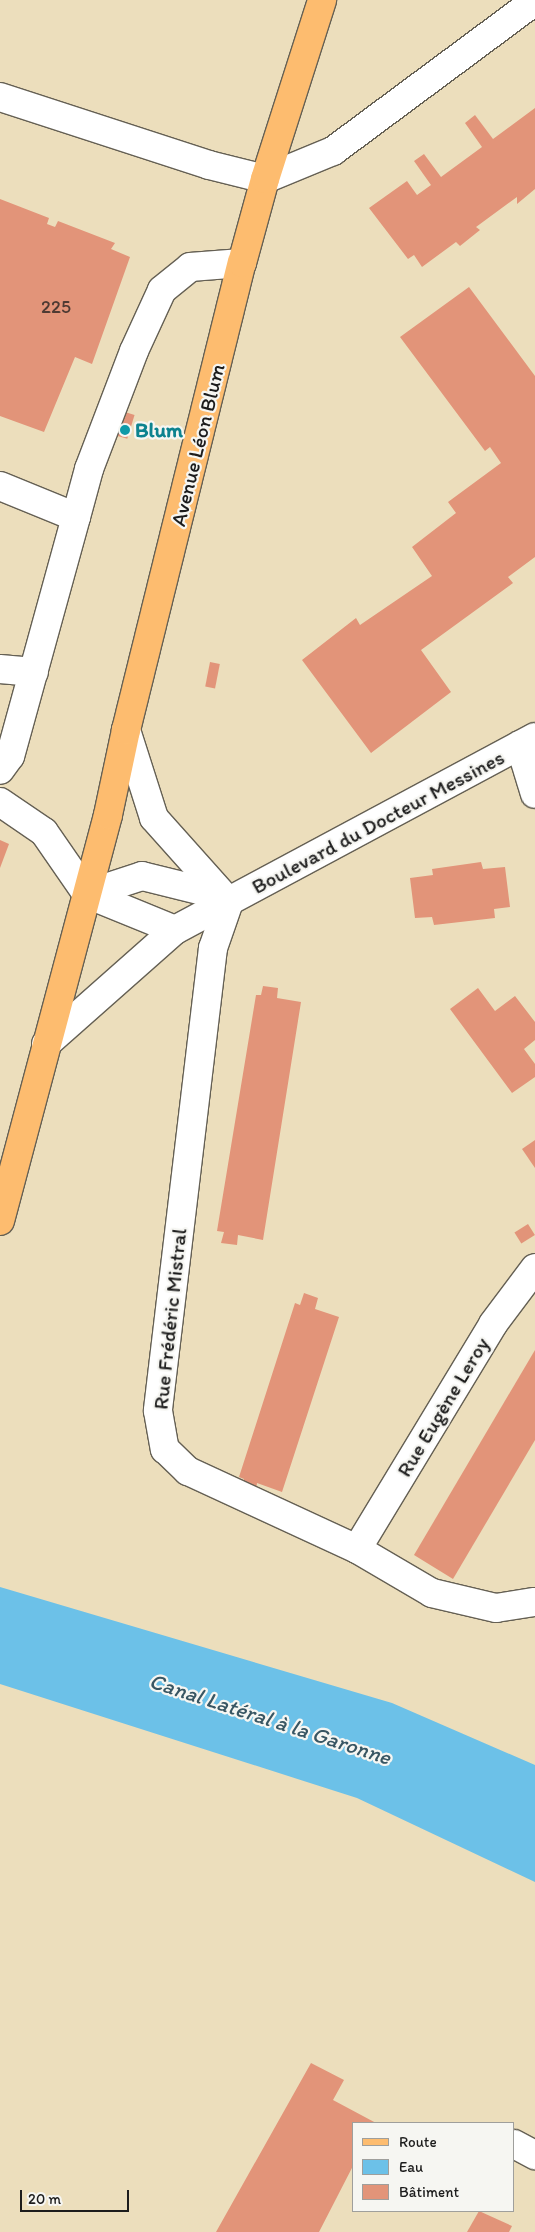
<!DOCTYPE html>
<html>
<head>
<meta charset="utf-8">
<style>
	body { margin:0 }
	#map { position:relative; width:535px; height:2232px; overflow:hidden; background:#ecdebc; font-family:Itim,sans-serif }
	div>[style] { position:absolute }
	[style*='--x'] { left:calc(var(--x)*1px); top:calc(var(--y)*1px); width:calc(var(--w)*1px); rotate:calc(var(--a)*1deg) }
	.water>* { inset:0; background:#6cc1e8 }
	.building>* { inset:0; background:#e29479; transform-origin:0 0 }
	.roads { filter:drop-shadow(1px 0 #656054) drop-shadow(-1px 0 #656054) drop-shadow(0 1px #656054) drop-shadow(0 -1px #656054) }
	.minor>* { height:28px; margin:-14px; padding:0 14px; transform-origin:14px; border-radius:14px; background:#fff }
	.major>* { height:28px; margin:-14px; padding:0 14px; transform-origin:14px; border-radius:14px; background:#fdbc6f }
	.dots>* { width:14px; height:14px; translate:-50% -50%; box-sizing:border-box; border:2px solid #f6f6f2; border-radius:50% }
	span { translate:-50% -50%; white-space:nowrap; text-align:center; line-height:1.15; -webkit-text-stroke:4.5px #f6f6f2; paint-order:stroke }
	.number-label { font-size:19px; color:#4e3a33 }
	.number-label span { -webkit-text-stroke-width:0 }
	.culture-label { font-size:21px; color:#0d838f; font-weight:700 }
	.left { translate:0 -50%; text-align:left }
	.street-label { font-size:21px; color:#1c1c1c }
	.water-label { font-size:22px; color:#385663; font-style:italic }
	.legend { position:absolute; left:352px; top:2122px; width:162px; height:90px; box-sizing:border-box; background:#f6f6f2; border:1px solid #9f9f9c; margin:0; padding:6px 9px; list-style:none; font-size:15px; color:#1c1c1c }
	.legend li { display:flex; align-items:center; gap:10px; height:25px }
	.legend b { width:25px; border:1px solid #9f9f9c }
	.scale { position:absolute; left:20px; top:2190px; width:109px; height:22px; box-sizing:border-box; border:2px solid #1c1c1c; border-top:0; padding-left:6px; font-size:15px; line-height:18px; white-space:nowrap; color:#1c1c1c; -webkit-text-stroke:4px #f6f6f2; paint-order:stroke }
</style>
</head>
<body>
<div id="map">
	<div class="water">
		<div style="clip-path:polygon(0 1587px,392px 1703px,535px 1765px,535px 1882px,357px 1798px,0 1684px)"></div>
	</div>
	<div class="building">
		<div style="clip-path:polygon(535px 108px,535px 189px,517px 204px,517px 197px,476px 227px,480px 230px,460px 246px,456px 242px,422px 267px,414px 255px,408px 259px,369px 208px,407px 181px,417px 195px,431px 185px,414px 161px,424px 154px,441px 177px,482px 147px,465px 123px,475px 115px,493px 139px)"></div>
		<div style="clip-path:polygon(0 199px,49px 218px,47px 224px,55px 227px,58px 221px,115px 243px,111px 249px,130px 257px,92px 364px,75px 357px,44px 432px,0 416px)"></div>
		<div style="clip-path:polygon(469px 287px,535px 376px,535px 557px,508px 577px,513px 583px,421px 650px,451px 692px,371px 753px,302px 660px,356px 618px,360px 625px,432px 576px,412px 547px,456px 513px,448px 502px,501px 463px,490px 447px,485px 451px,400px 337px)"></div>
		<div style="left:125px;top:412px;width:10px;height:25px;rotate:17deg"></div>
		<div style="left:210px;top:662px;width:10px;height:25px;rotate:11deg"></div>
		<div style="clip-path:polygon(0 840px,9px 844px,0 868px)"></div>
		<div style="clip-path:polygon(481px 862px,483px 869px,505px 867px,510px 907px,494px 909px,495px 918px,434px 925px,432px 917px,415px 918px,410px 878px,433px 875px,432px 869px)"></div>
		<div style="clip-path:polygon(263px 986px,278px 988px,277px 998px,301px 1002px,263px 1240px,238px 1235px,237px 1245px,221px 1243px,224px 1232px,217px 1231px,256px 995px,261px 995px)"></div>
		<div style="clip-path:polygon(478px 988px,495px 1011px,515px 996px,535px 1022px,535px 1040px,524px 1049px,535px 1064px,535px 1077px,512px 1093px,450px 1009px)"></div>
		<div style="clip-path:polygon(535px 1140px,535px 1168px,522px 1149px)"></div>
		<div style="left:528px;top:1224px;width:13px;height:16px;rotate:58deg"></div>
		<div style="clip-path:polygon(304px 1293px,318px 1298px,315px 1309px,339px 1317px,282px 1492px,257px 1483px,256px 1491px,242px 1486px,244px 1479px,239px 1477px,295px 1303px,300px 1305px)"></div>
		<div style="clip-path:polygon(535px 1350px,535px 1440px,453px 1579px,414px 1555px)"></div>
		<div style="clip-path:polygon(311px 2063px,344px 2080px,333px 2100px,376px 2123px,354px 2123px,354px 2164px,319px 2232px,216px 2232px)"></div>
		<div style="clip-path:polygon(479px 2211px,512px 2226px,509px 2232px,467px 2232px)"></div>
	</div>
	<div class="roads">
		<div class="minor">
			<div style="--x:0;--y:97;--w:220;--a:18"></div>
			<div style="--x:209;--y:165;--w:58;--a:14"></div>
			<div style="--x:265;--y:179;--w:74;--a:-22.4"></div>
			<div style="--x:333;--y:151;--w:252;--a:-36.6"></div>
			<div style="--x:0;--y:486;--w:82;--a:22.2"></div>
			<div style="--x:76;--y:517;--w:248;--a:105.4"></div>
			<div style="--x:10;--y:756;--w:17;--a:126"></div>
			<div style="--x:76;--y:517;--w:50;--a:-74.8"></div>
			<div style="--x:89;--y:469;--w:126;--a:-69.1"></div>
			<div style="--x:134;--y:351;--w:67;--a:-65.3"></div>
			<div style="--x:162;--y:290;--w:36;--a:-39"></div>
			<div style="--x:190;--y:267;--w:52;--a:-4.4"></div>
			<div style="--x:0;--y:669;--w:34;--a:5"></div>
			<div style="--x:126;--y:730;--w:92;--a:72.3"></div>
			<div style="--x:154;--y:818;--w:113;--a:48.2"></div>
			<div style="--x:520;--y:745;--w:51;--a:73"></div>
			<div style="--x:0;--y:802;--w:53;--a:34.3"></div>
			<div style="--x:44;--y:832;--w:75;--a:55.3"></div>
			<div style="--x:87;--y:894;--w:58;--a:-18.1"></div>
			<div style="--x:142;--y:876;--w:83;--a:13.9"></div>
			<div style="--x:87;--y:894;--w:95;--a:22.2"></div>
			<div style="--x:229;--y:902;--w:49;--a:109.2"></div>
			<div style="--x:213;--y:948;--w:466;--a:96.8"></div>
			<div style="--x:158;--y:1411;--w:39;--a:80"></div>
			<div style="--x:165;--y:1449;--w:32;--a:44"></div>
			<div style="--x:188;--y:1471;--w:186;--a:24.8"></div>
			<div style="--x:357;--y:1549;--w:87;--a:30.4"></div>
			<div style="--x:432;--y:1593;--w:66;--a:13.2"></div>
			<div style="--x:496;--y:1608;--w:39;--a:-9"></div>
			<div style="--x:46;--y:1044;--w:172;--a:-41.5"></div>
			<div style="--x:175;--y:930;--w:408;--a:-28.2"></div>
			<div style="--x:357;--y:1549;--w:263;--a:-58.8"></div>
			<div style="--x:493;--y:1324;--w:70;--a:-53.1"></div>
			<div style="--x:514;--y:2144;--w:24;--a:28"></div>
		</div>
		<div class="major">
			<div style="--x:0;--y:1221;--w:420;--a:-75.1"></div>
			<div style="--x:108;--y:815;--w:87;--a:-78"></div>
			<div style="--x:126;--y:730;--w:481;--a:-76.1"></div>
			<div style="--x:242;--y:263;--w:87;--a:-74.7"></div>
			<div style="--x:265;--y:179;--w:188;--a:-72.3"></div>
		</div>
	</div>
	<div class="dots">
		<div style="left:125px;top:430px;background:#0f9aa8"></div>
	</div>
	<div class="number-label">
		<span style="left:56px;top:307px">225</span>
	</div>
	<div class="culture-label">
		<span class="left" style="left:135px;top:430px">Blum</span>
	</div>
	<div class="street-label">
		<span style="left:198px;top:445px;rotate:-76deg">Avenue Léon Blum</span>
		<span style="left:378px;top:822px;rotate:-28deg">Boulevard du Docteur Messines</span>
		<span style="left:170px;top:1319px;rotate:-84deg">Rue Frédéric Mistral</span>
		<span style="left:443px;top:1407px;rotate:-59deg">Rue Eugène Leroy</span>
	</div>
	<div class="water-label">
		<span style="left:270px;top:1719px;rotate:18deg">Canal Latéral à la Garonne</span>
	</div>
	<ul class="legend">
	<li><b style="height:6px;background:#fdbc6f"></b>Route</li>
	<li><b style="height:14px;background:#6cc1e8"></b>Eau</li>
	<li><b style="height:14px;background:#e29479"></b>Bâtiment</li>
	</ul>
	<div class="scale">20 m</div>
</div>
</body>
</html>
